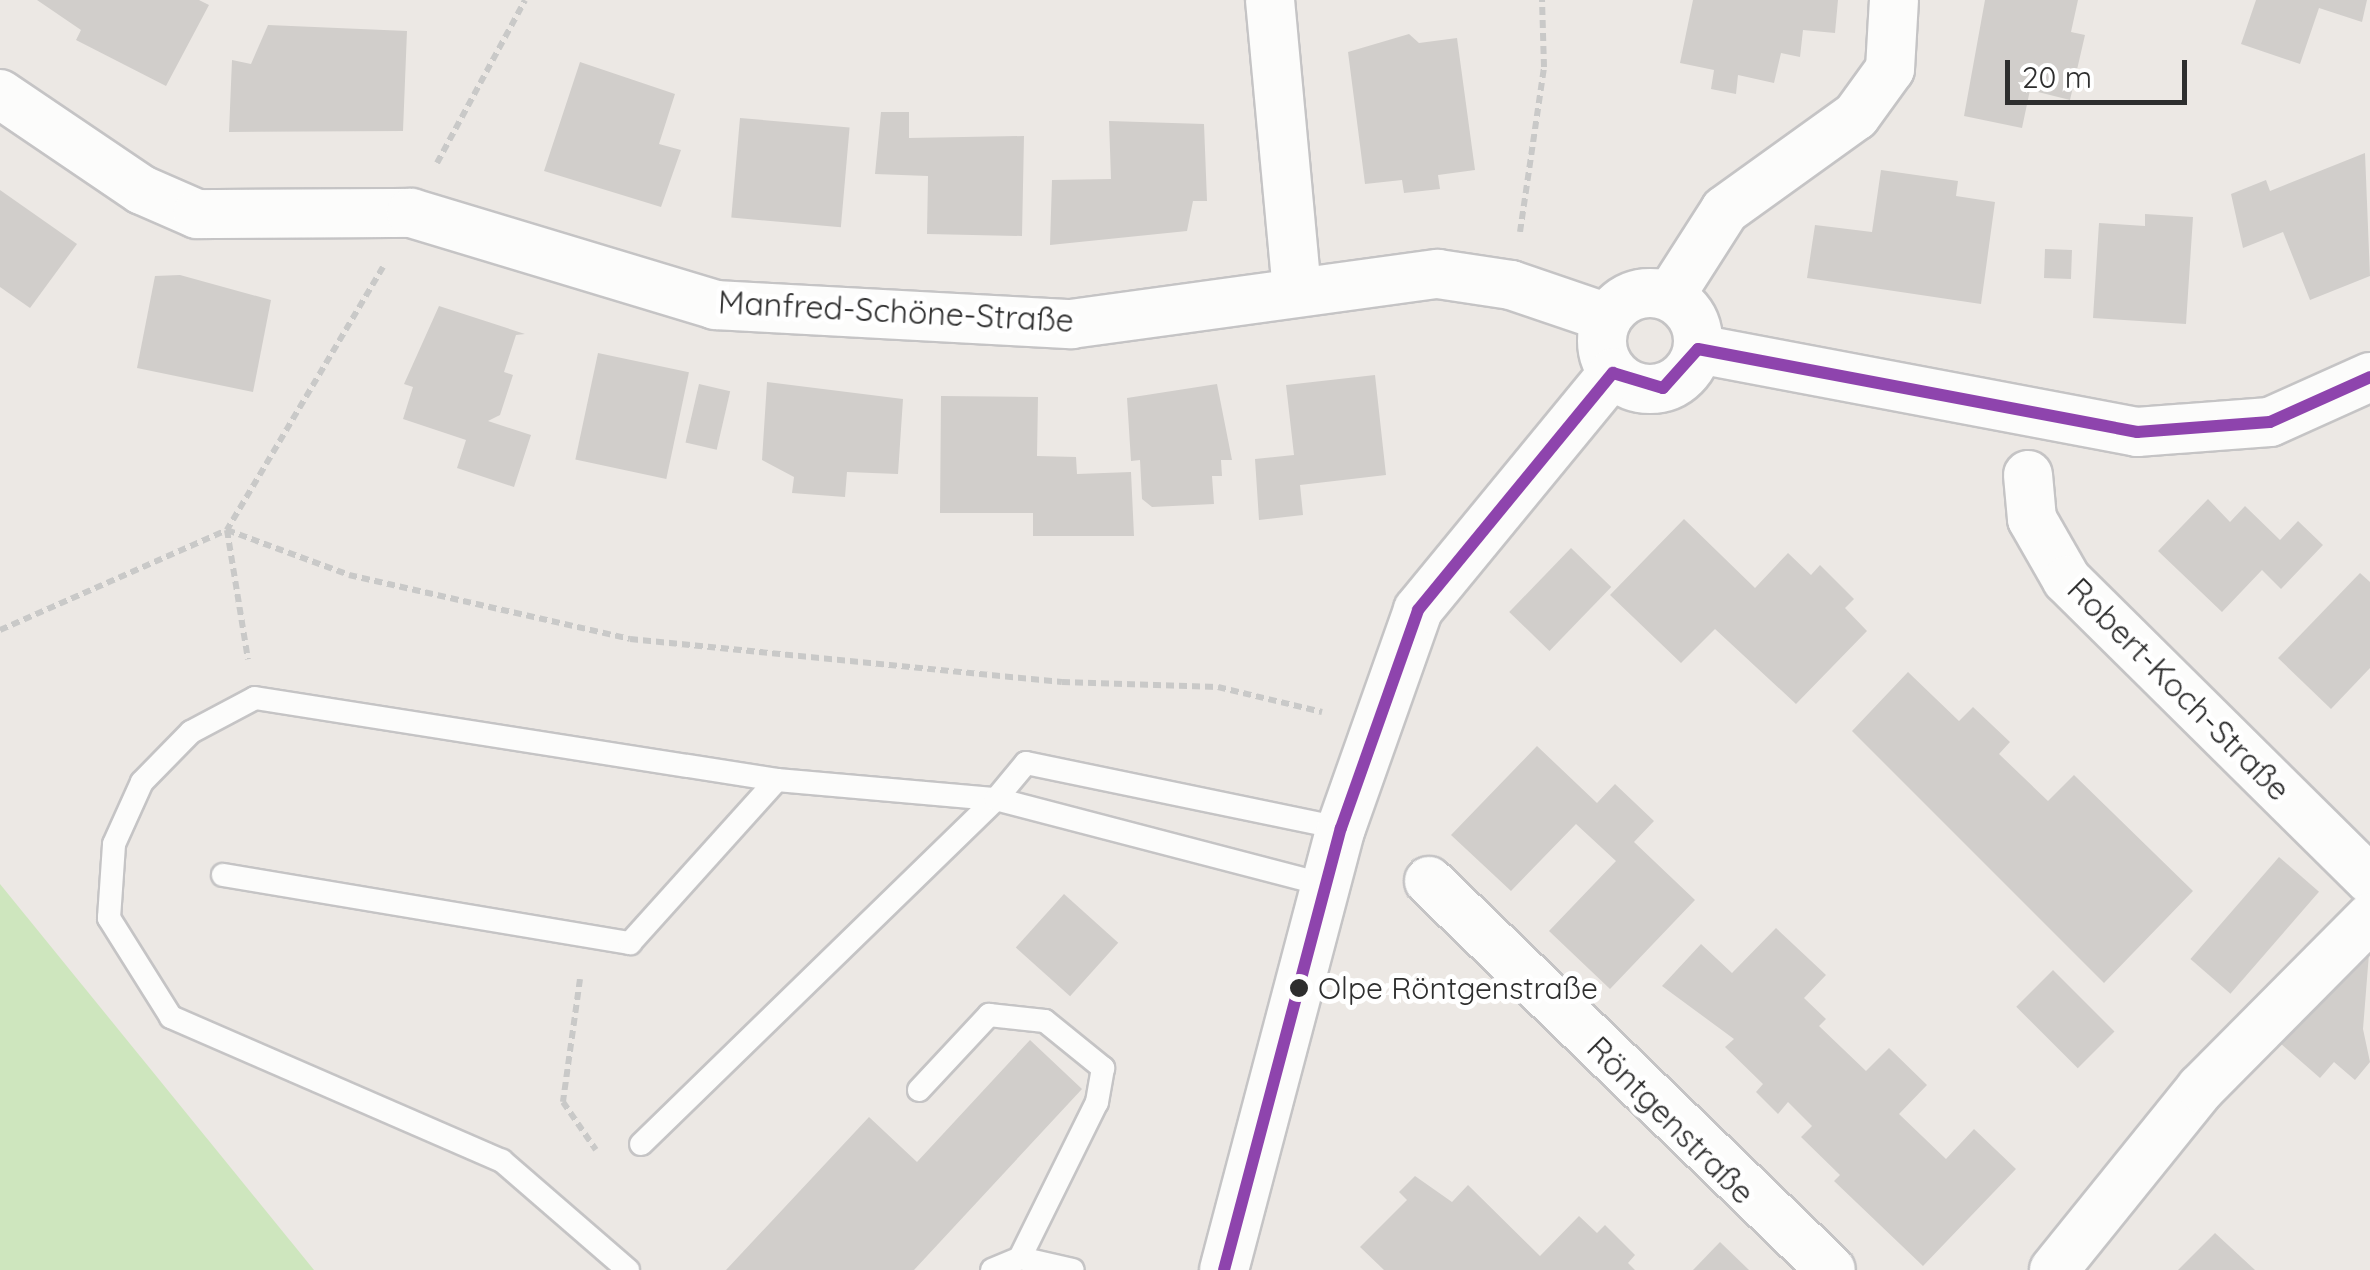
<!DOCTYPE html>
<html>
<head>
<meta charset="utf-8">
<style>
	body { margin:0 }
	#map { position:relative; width:2370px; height:1270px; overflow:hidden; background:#ece8e4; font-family:Quicksand,sans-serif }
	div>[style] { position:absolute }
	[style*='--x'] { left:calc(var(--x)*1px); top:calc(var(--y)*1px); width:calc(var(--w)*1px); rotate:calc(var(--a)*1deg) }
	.green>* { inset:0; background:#cee6be }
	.building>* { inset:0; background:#d1cecb; transform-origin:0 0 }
	.path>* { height:6px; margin-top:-3px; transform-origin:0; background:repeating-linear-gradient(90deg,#c9c9c8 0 8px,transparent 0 13px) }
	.roads { filter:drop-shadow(2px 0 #c5c4c5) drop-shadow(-2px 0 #c5c4c5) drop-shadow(0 2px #c5c4c5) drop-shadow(0 -2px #c5c4c5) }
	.service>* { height:22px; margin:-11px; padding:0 11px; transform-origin:11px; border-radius:11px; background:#fcfcfb }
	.minor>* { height:48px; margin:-24px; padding:0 24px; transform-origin:24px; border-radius:24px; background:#fcfcfb }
	.minor>.ring { margin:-24px; padding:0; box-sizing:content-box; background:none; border:48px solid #fcfcfb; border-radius:50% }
	.bus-1>* { height:12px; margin:-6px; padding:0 6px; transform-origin:6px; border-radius:6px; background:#8e44ad }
	.dots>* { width:28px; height:28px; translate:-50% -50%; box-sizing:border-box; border:5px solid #fff; border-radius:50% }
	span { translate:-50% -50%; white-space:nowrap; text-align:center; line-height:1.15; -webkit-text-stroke:10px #fff; paint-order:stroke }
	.bus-label { font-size:30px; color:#2e2e2e }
	.left { translate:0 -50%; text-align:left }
	.street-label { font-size:32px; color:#2e2e2e }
	.scale { position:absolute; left:2005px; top:60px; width:182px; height:45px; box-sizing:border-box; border:5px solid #2e2e2e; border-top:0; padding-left:12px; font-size:30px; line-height:35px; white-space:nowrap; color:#2e2e2e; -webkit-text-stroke:8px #fff; paint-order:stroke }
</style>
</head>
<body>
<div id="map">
	<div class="green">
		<div style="clip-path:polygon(0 884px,314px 1270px,0 1270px)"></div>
	</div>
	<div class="building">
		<div style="clip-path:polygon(37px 0,199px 0,209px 5px,166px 86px,76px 40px,81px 30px)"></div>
		<div style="clip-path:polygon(1693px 0,1838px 0,1835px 33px,1803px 30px,1800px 57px,1781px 53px,1774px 83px,1738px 75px,1736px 94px,1711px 89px,1714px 70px,1680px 63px)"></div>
		<div style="clip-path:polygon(1985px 0,2078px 0,2071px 32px,2085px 35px,2070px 100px,2030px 90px,2022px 128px,1964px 116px)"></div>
		<div style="clip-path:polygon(2256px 0,2367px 0,2362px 22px,2319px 8px,2300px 64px,2241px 44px)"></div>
		<div style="clip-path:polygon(268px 25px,407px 31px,403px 131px,229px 132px,232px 60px,251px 64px)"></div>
		<div style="clip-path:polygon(1409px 34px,1419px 43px,1457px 38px,1475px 170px,1438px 175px,1440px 189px,1404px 193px,1402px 180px,1365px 184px,1348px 52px)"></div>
		<div style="clip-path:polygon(580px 62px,675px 94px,659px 144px,681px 150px,661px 207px,544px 171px)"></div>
		<div style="clip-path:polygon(881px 112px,909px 112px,909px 138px,1024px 136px,1022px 236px,927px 234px,928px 176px,875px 174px)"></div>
		<div style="left:740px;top:118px;width:110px;height:100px;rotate:5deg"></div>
		<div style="clip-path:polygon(1109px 121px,1204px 124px,1207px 201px,1193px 201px,1187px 231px,1050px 245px,1052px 180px,1111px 179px)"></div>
		<div style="clip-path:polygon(2365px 153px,2370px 276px,2310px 300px,2283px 232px,2243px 248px,2231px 194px,2266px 180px,2270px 191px)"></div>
		<div style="clip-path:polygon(1881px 170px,1958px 181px,1956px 196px,1995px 202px,1981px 304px,1807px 278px,1815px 225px,1872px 232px)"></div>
		<div style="clip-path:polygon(0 190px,77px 244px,30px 308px,0 287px)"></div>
		<div style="clip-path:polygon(2145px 214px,2193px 217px,2186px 324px,2093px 318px,2099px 223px,2145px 226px)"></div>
		<div style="left:2045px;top:249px;width:27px;height:29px;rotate:2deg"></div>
		<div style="clip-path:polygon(180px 275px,271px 300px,253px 392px,137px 368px,155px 276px)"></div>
		<div style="clip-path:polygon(439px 306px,525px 334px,516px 335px,504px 372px,513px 375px,500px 415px,488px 421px,531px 435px,514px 487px,457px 468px,466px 440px,403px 419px,413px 387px,404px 384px)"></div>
		<div style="left:598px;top:353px;width:93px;height:109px;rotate:12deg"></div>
		<div style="clip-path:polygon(1375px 375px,1386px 475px,1300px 485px,1303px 515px,1259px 520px,1255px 459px,1294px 455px,1286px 385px)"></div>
		<div style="clip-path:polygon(767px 382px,903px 399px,898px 474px,847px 472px,845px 497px,792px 493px,794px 477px,762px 460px)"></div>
		<div style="left:699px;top:384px;width:32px;height:60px;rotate:13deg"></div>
		<div style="clip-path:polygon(1217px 384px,1232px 460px,1221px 460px,1222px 476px,1212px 476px,1214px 504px,1152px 507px,1142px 499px,1140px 460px,1131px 461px,1127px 398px)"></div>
		<div style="clip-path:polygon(941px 396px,1038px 397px,1037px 456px,1076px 457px,1077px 474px,1131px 472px,1134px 536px,1033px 536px,1033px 513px,940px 513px)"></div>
		<div style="clip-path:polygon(2208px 499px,2230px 522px,2245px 506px,2280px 540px,2298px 521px,2323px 545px,2281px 589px,2262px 570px,2222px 612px,2158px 551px)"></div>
		<div style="clip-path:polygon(1684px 519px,1755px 588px,1788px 553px,1811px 575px,1820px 565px,1854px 599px,1845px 608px,1867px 631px,1796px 704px,1715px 629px,1681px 663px,1610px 595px)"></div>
		<div style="left:1571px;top:548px;width:56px;height:89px;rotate:44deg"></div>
		<div style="clip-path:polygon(2360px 573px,2370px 582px,2370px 668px,2331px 709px,2278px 658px)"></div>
		<div style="clip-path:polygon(1908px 672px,1959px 721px,1973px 707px,2010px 742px,1999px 754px,2048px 801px,2074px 775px,2193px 891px,2104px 983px,1852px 731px)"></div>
		<div style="clip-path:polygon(1537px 746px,1597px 803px,1615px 784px,1654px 821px,1634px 842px,1695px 900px,1610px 989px,1549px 931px,1616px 861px,1576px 824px,1511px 891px,1451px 835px)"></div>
		<div style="left:2279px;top:857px;width:53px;height:135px;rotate:41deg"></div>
		<div style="left:1064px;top:894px;width:73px;height:72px;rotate:42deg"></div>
		<div style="clip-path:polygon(1776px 928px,1826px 975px,1804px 998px,1826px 1019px,1819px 1026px,1866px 1071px,1889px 1048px,1927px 1085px,1899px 1114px,1946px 1159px,1974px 1129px,2016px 1169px,1923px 1266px,1834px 1181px,1840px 1175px,1801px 1137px,1812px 1126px,1788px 1102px,1778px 1114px,1756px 1092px,1763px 1084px,1725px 1047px,1734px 1039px,1662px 986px,1701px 944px,1732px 973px)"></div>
		<div style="clip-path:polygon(2370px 941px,2363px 1029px,2370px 1062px,2355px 1080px,2334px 1062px,2320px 1078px,2280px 1043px)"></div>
		<div style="left:2053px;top:970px;width:87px;height:52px;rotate:45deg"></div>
		<div style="clip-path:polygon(1030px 1040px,1082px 1089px,914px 1270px,726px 1270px,869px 1117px,917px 1162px)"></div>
		<div style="clip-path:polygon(1415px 1176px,1452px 1202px,1468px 1185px,1540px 1256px,1579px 1216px,1597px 1233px,1605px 1225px,1635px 1255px,1628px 1263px,1635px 1270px,1384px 1270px,1360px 1247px,1407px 1200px,1399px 1192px)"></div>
		<div style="clip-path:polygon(2215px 1233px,2255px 1270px,2178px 1270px)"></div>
		<div style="clip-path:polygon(1720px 1242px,1749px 1270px,1693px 1270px)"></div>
	</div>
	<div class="path">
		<div style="--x:437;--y:163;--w:185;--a:-61.6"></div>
		<div style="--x:1520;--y:232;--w:167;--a:-81.7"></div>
		<div style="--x:1544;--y:67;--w:67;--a:-91.7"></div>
		<div style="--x:383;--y:267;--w:306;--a:120.7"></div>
		<div style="--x:227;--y:530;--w:130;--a:20.2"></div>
		<div style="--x:349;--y:575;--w:288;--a:12.8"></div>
		<div style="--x:630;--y:639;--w:434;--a:5.7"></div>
		<div style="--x:1062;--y:682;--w:156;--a:1.8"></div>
		<div style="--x:1218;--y:687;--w:107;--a:13.5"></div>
		<div style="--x:0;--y:630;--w:248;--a:-23.8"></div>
		<div style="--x:227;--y:530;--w:131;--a:80.8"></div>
		<div style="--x:580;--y:979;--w:124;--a:97.9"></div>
		<div style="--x:563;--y:1102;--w:58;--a:55.5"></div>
	</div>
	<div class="roads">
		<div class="service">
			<div style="--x:223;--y:875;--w:413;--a:9.5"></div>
			<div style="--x:630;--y:943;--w:219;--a:-48"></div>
			<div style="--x:777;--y:780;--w:220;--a:5"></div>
			<div style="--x:996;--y:799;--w:495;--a:135.8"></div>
			<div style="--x:1330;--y:886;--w:345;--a:-165.4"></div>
			<div style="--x:996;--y:799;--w:47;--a:-50.2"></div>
			<div style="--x:1026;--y:763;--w:322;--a:11.7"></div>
			<div style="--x:919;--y:1090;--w:103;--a:-47"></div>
			<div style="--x:989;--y:1015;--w:56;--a:6.1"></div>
			<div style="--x:1045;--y:1021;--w:75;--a:39"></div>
			<div style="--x:1103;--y:1068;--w:35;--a:100"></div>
			<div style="--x:1097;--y:1102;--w:174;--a:116.3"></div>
			<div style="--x:628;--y:1270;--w:167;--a:-139.1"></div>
			<div style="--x:502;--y:1161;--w:361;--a:-156.5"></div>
			<div style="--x:171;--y:1017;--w:117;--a:-122.1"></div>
			<div style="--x:109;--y:918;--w:74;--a:-86.1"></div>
			<div style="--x:114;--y:844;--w:68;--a:-65.7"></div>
			<div style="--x:142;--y:782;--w:70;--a:-45.6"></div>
			<div style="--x:191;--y:732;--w:72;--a:-28"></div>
			<div style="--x:255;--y:698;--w:528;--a:8.93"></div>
			<div style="--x:992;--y:1270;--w:30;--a:-23"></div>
			<div style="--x:1020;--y:1258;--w:54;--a:12.8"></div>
		</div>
		<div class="minor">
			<div style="--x:1270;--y:0;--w:292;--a:84.7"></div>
			<div style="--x:0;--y:94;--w:171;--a:34.1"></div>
			<div style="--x:142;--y:190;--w:60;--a:23.6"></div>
			<div style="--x:197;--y:214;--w:214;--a:-0.3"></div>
			<div style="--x:411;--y:213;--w:318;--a:16.8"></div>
			<div style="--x:715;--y:305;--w:357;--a:3.1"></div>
			<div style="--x:1071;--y:324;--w:370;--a:-7.8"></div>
			<div style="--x:1438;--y:274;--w:74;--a:8.6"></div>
			<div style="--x:1511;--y:285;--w:102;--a:18.8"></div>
			<div class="ring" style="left:1602px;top:293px;width:48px;height:48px"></div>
			<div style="--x:1670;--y:296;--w:102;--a:-57.4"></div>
			<div style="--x:1725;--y:210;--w:161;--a:-35.7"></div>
			<div style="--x:1856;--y:116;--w:58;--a:-54.1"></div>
			<div style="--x:1890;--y:69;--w:69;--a:-86.7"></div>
			<div style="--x:1698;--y:349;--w:447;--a:10.7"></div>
			<div style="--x:2137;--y:432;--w:133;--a:-4.3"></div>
			<div style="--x:2270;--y:422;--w:110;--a:-24.2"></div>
			<div style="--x:2028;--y:475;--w:44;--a:84.8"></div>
			<div style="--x:2032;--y:519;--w:70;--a:60.2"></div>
			<div style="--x:2067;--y:580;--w:426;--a:44.7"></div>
			<div style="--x:1429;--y:881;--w:559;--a:44.06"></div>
			<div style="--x:1224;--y:1270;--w:457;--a:-75.2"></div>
			<div style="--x:1341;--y:828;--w:231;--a:-70.5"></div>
			<div style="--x:1418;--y:610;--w:307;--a:-50.6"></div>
			<div style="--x:2054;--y:1270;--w:234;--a:-51.1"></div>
			<div style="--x:2201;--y:1088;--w:240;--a:-45.2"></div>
		</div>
	</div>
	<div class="bus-1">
		<div style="--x:1224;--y:1270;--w:457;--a:-75.2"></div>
		<div style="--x:1341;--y:828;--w:231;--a:-70.5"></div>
		<div style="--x:1418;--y:610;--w:307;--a:-50.6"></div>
		<div style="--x:1613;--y:373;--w:52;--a:16.7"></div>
		<div style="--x:1663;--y:388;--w:52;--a:-48.1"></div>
		<div style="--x:1698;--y:349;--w:447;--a:10.7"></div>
		<div style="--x:2137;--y:432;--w:133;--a:-4.3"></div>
		<div style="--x:2270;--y:422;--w:110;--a:-24.2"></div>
	</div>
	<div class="dots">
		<div style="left:1299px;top:988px;background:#2e2e2e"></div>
	</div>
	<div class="bus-label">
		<span class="left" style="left:1318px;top:988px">Olpe Röntgenstraße</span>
	</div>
	<div class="street-label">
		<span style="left:896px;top:311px;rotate:3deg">Manfred-Schöne-Straße</span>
		<span style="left:2179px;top:689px;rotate:45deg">Robert-Koch-Straße</span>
		<span style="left:1671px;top:1120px;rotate:45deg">Röntgenstraße</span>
	</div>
	<div class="scale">20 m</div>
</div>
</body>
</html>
